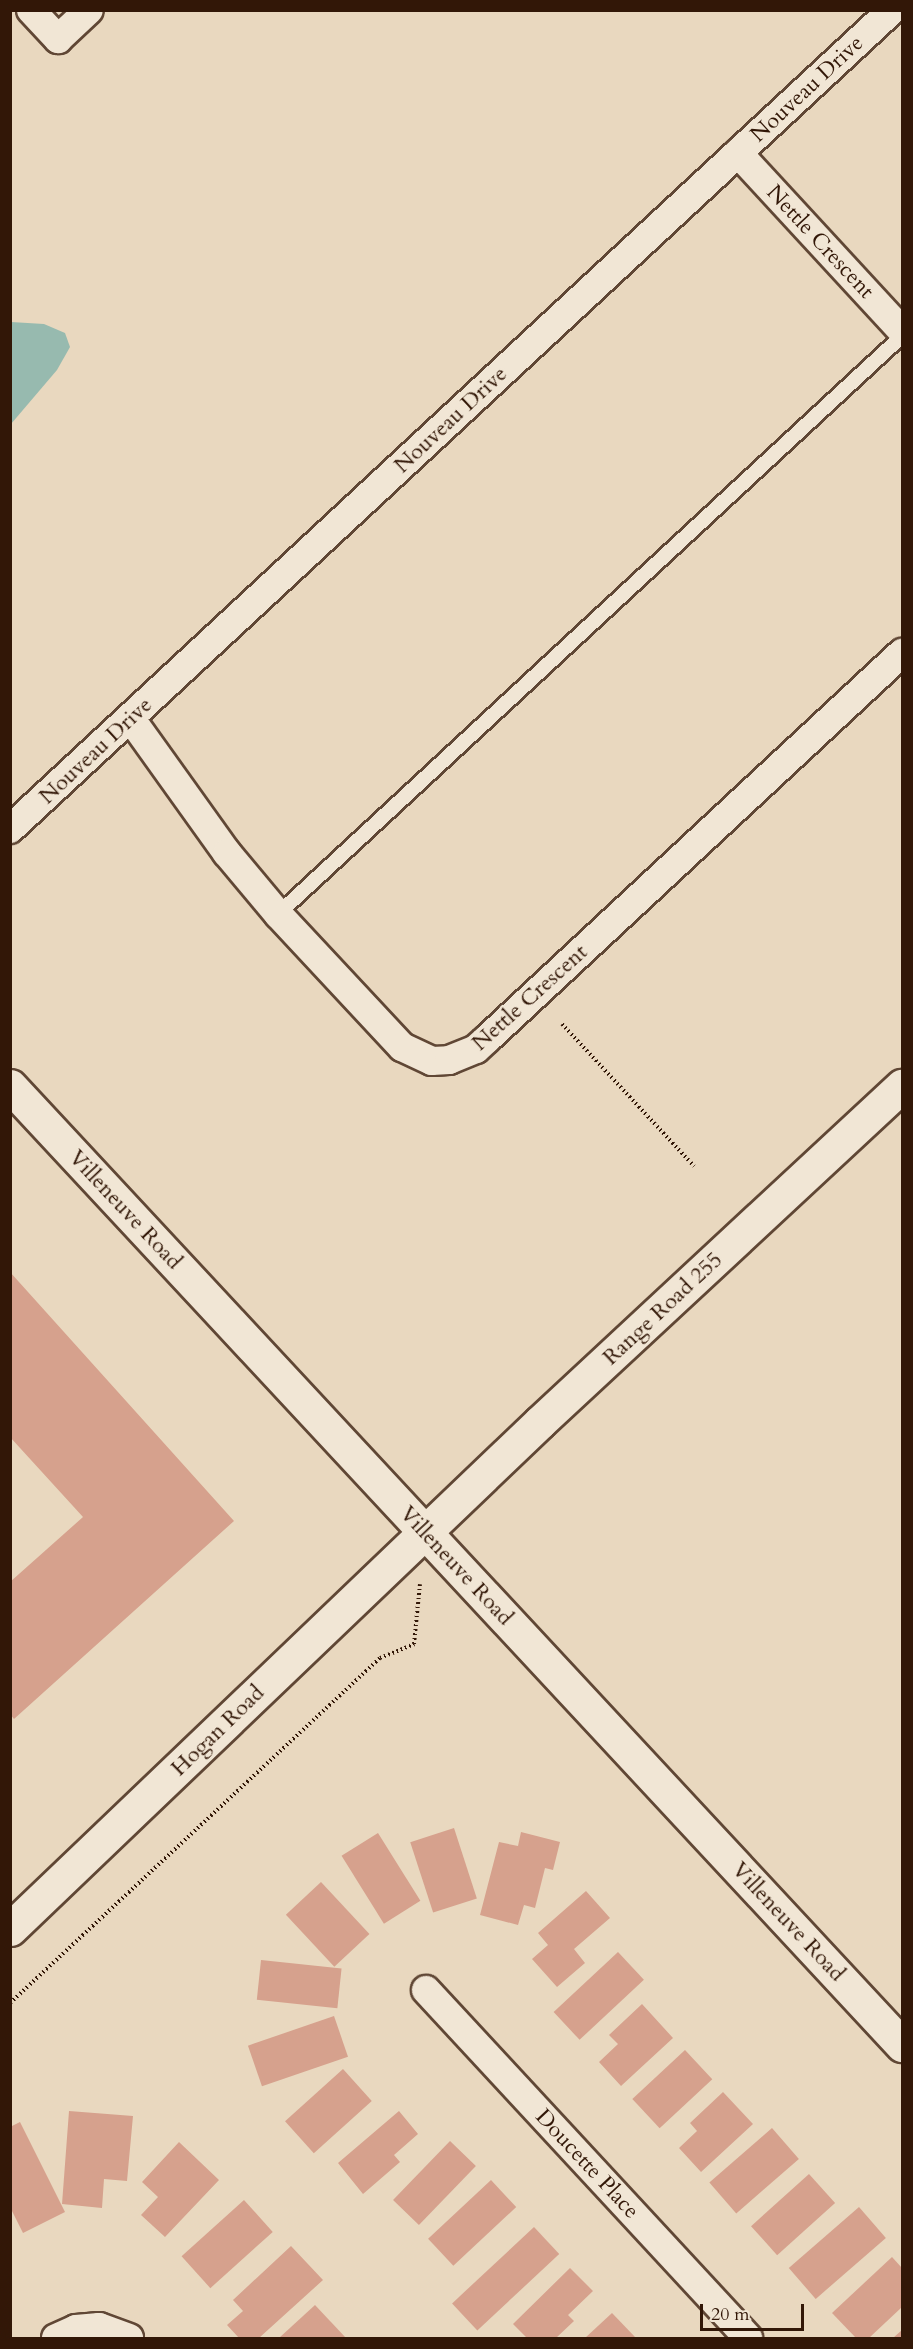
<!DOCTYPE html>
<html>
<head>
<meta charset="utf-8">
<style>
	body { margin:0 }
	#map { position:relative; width:913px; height:2349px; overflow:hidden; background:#e9d8bf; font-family:Cardo,serif }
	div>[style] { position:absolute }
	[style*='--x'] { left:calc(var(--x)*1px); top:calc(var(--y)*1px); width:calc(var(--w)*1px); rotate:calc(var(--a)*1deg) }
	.water>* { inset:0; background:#97baaf }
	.building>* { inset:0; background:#d6a18d; transform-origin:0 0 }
	.path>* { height:4px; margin-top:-2px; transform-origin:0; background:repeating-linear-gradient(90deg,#321707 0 1.5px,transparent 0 4.5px) }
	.roads { filter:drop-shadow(2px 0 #604735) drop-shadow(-2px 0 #604735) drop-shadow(0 2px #604735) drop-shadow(0 -2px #604735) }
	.lane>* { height:14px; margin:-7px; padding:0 7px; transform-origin:7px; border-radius:7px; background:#f1e6d5 }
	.street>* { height:28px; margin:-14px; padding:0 14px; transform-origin:14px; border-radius:14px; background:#f1e6d5 }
	.secondary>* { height:33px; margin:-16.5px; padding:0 16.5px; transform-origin:16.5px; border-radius:16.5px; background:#f1e6d5 }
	span { translate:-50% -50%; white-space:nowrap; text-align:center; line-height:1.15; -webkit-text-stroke:4.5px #f1e6d5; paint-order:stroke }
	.street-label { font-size:22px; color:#321707 }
	.frame { position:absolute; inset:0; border:12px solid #321707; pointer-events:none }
	.scale { position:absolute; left:700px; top:2304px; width:104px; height:27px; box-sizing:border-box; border:3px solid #321707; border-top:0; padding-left:8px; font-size:18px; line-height:21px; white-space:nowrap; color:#321707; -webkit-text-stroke:4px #f1e6d5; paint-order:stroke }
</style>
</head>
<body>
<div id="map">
	<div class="water">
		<div style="clip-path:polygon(11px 322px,44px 324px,65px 333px,70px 347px,57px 370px,11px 424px)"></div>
	</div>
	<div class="building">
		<div style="clip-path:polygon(10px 1272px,234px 1521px,14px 1719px,10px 1714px,10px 1582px,83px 1517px,10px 1437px)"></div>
		<div style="left:454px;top:1828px;width:74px;height:46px;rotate:72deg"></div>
		<div style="clip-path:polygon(521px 1832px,560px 1842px,553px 1870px,545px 1868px,535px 1908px,524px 1905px,518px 1925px,480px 1915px,499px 1842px,518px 1846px)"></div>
		<div style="left:378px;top:1833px;width:80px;height:43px;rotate:58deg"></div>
		<div style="left:321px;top:1882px;width:71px;height:48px;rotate:47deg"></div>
		<div style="clip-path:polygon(586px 1891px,610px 1918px,574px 1949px,585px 1963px,557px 1987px,532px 1959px,548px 1945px,538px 1933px)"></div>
		<div style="left:618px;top:1952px;width:38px;height:88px;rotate:47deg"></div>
		<div style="left:261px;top:1960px;width:81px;height:40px;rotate:6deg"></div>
		<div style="clip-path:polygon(642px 2004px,673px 2038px,621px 2086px,599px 2062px,618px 2044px,609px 2035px)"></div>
		<div style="left:334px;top:2016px;width:43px;height:91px;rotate:71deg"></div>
		<div style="left:685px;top:2050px;width:40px;height:72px;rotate:47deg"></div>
		<div style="left:343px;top:2069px;width:43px;height:78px;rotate:48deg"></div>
		<div style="clip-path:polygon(723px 2092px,753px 2124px,701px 2172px,679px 2148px,697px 2131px,690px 2123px)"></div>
		<div style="clip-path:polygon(69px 2111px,133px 2116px,127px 2181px,104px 2179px,102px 2208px,62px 2204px)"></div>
		<div style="clip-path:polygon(399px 2111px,418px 2134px,394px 2155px,400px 2162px,363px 2194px,338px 2163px)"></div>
		<div style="clip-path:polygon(20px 2122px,65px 2212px,23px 2233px,10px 2207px,10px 2127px)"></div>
		<div style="left:772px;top:2128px;width:41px;height:83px;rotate:49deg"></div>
		<div style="left:450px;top:2141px;width:36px;height:82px;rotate:44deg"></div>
		<div style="clip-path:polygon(179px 2142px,219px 2180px,165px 2237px,141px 2215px,158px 2197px,142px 2182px)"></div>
		<div style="left:809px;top:2174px;width:39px;height:78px;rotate:48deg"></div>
		<div style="left:491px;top:2180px;width:37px;height:86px;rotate:47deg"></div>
		<div style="left:244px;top:2200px;width:43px;height:84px;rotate:48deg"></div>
		<div style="left:859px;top:2207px;width:41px;height:93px;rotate:49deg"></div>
		<div style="left:534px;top:2227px;width:37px;height:112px;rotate:47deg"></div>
		<div style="clip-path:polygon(291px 2246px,323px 2280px,259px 2338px,239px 2338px,227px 2325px,243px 2311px,233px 2300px)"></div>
		<div style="clip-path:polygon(892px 2257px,902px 2268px,902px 2307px,869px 2338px,856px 2338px,832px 2313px)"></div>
		<div style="clip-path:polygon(570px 2268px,593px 2291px,568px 2315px,574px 2321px,556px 2338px,527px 2338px,513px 2324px)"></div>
		<div style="clip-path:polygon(315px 2305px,346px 2338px,279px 2338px)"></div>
		<div style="clip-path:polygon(612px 2313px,636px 2338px,585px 2338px)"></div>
		<div style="clip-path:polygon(902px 2330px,902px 2338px,893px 2338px)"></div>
	</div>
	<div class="path">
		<div style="--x:562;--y:1024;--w:194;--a:47.1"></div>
		<div style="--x:10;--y:2003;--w:506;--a:-43"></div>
		<div style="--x:380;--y:1658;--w:37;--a:-22"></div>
		<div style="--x:414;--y:1644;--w:60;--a:-84.3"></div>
	</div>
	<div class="roads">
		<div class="lane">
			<div style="--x:278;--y:914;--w:851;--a:-42.81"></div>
		</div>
		<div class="street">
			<div style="--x:31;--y:10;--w:40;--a:47"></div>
			<div style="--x:58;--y:39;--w:42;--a:-43.1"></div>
			<div style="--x:738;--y:153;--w:242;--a:47.3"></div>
			<div style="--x:131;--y:719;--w:165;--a:54.4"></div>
			<div style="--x:227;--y:853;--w:80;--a:50.1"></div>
			<div style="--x:278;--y:914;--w:182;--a:47"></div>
			<div style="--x:402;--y:1047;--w:33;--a:25"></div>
			<div style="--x:432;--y:1061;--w:17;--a:-3"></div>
			<div style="--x:449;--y:1060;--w:29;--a:-22"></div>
			<div style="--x:476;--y:1049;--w:15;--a:-42"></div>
			<div style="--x:487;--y:1039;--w:567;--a:-42.93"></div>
			<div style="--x:10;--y:829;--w:1204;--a:-42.88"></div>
			<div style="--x:426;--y:1990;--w:474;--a:47.2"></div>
			<div style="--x:56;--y:2338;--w:22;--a:-24"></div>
			<div style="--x:76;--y:2329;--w:23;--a:-5"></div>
			<div style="--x:99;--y:2327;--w:32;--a:20"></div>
		</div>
		<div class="secondary">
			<div style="--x:10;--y:1086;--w:1310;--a:47.07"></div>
			<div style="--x:10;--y:1929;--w:733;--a:-43.73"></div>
			<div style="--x:540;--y:1422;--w:494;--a:-42.9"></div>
		</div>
	</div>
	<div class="street-label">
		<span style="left:807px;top:89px;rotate:-43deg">Nouveau Drive</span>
		<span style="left:820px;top:242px;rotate:47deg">Nettle Crescent</span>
		<span style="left:451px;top:420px;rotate:-43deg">Nouveau Drive</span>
		<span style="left:96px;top:751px;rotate:-43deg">Nouveau Drive</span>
		<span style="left:530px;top:998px;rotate:-42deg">Nettle Crescent</span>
		<span style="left:125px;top:1210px;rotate:47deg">Villeneuve Road</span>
		<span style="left:663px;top:1309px;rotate:-43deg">Range Road 255</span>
		<span style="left:456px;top:1566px;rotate:47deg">Villeneuve Road</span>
		<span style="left:218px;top:1731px;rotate:-44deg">Hogan Road</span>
		<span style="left:788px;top:1922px;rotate:47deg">Villeneuve Road</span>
		<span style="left:587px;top:2164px;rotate:47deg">Doucette Place</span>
	</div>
	<div class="frame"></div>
	<div class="scale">20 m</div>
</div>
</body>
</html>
